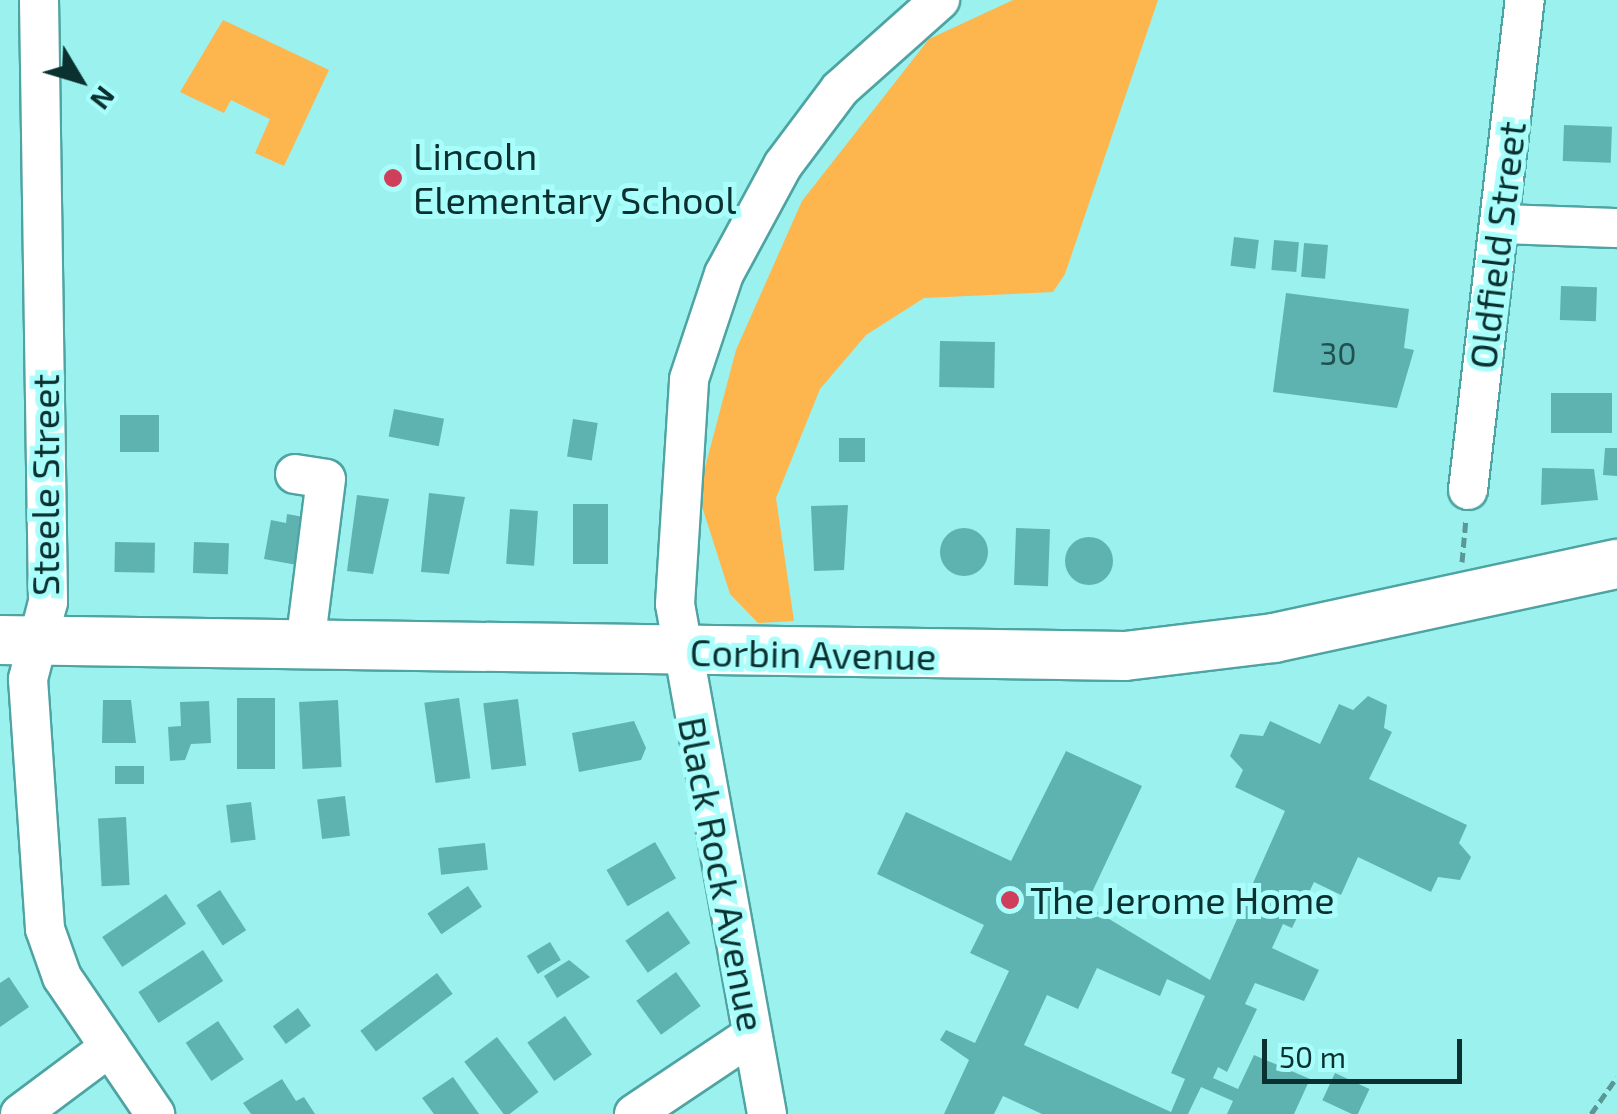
<!DOCTYPE html>
<html>
<head>
<meta charset="utf-8">
<style>
	body { margin:0 }
	#map { position:relative; width:1617px; height:1114px; overflow:hidden; background:#9bf1ee; font-family:"Exo 2",sans-serif }
	div>[style] { position:absolute }
	[style*='--x'] { left:calc(var(--x)*1px); top:calc(var(--y)*1px); width:calc(var(--w)*1px); rotate:calc(var(--a)*1deg) }
	.green>* { inset:0; background:#fdb54e }
	.building>* { inset:0; background:#5eb3b1; transform-origin:0 0 }
	.round { border-radius:50% }
	.path>* { height:5px; margin-top:-2.5px; transform-origin:0; background:repeating-linear-gradient(90deg,#599896 0 10px,transparent 0 15px) }
	.roads { filter:drop-shadow(2px 0 #4ea4a2) drop-shadow(-2px 0 #4ea4a2) drop-shadow(0 2px #4ea4a2) drop-shadow(0 -2px #4ea4a2) }
	.minor>* { height:38px; margin:-19px; padding:0 19px; transform-origin:19px; border-radius:19px; background:#fff }
	.major>* { height:48px; margin:-24px; padding:0 24px; transform-origin:24px; border-radius:24px; background:#fff }
	.dots>* { width:28px; height:28px; translate:-50% -50%; box-sizing:border-box; border:5px solid #a9fefc; border-radius:50% }
	span { translate:-50% -50%; white-space:nowrap; text-align:center; line-height:1.15; -webkit-text-stroke:10px #a9fefc; paint-order:stroke }
	.number-label { font-size:32px; color:#1f5150 }
	.number-label span { -webkit-text-stroke-width:0 }
	.poi-label { font-size:38px; color:#0a302f }
	.left { translate:0 -50%; text-align:left }
	.street-label { font-size:38px; color:#0a302f }
	.north { position:absolute; left:30px; top:30px; width:100px; height:100px; -webkit-text-stroke:8px #a9fefc; paint-order:stroke; rotate:128deg; font-size:28px; font-weight:700; line-height:40px; text-align:center; color:#0a302f }
	.north::after { content:''; display:block; margin:auto; width:35px; height:45px; background:#0a302f; clip-path:polygon(50% 0,100% 100%,50% 72%,0 100%) }
	.scale { position:absolute; left:1262px; top:1039px; width:200px; height:45px; box-sizing:border-box; border:5px solid #0a302f; border-top:0; padding-left:12px; font-size:30px; line-height:35px; white-space:nowrap; color:#0a302f; -webkit-text-stroke:8px #a9fefc; paint-order:stroke }
</style>
</head>
<body>
<div id="map">
	<div class="green">
		<div style="clip-path:polygon(1013px 0,1158px 0,1065px 274px,1053px 292px,924px 298px,866px 335px,820px 389px,776px 498px,794px 621px,758px 623px,730px 594px,698px 494px,736px 350px,802px 201px,929px 39px)"></div>
		<div style="clip-path:polygon(223px 20px,329px 70px,284px 166px,255px 153px,270px 119px,231px 100px,224px 113px,180px 92px)"></div>
	</div>
	<div class="building">
		<div style="left:1564px;top:125px;width:48px;height:36px;rotate:2deg"></div>
		<div style="left:1234px;top:237px;width:25px;height:29px;rotate:7deg"></div>
		<div style="left:1274px;top:240px;width:25px;height:30px;rotate:5deg"></div>
		<div style="left:1328px;top:245px;width:34px;height:24px;rotate:95deg"></div>
		<div style="left:1561px;top:286px;width:36px;height:34px;rotate:2deg"></div>
		<div style="clip-path:polygon(1286px 293px,1409px 309px,1404px 348px,1414px 350px,1397px 408px,1273px 392px)"></div>
		<div style="left:940px;top:341px;width:55px;height:46px;rotate:1deg"></div>
		<div style="left:1551px;top:393px;width:61px;height:40px"></div>
		<div style="left:394px;top:409px;width:51px;height:28px;rotate:11deg"></div>
		<div style="left:120px;top:415px;width:39px;height:37px"></div>
		<div style="left:573px;top:419px;width:25px;height:38px;rotate:9deg"></div>
		<div style="left:865px;top:438px;width:24px;height:26px;rotate:90deg"></div>
		<div style="clip-path:polygon(1605px 448px,1617px 448px,1617px 476px,1603px 475px)"></div>
		<div style="clip-path:polygon(1542px 468px,1594px 469px,1598px 500px,1541px 505px)"></div>
		<div style="clip-path:polygon(429px 493px,465px 497px,449px 574px,421px 572px)"></div>
		<div style="clip-path:polygon(357px 495px,389px 499px,373px 574px,347px 571px)"></div>
		<div style="left:573px;top:504px;width:35px;height:60px"></div>
		<div style="clip-path:polygon(848px 505px,844px 570px,814px 571px,811px 506px)"></div>
		<div style="left:510px;top:509px;width:28px;height:55px;rotate:4deg"></div>
		<div style="clip-path:polygon(287px 514px,309px 518px,308px 567px,264px 559px,271px 520px,286px 523px)"></div>
		<div style="left:1016px;top:528px;width:34px;height:57px;rotate:2deg"></div>
		<div class="round" style="left:940px;top:528px;width:48px;height:48px"></div>
		<div class="round" style="left:1065px;top:537px;width:48px;height:48px"></div>
		<div style="left:115px;top:542px;width:40px;height:30px;rotate:1deg"></div>
		<div style="left:194px;top:542px;width:35px;height:31px;rotate:2deg"></div>
		<div style="clip-path:polygon(evenodd,1368px 696px,1387px 705px,1384px 728px,1392px 732px,1369px 779px,1467px 825px,1459px 843px,1471px 857px,1460px 880px,1438px 877px,1431px 892px,1358px 857px,1341px 895px,1314px 882px,1292px 928px,1283px 924px,1272px 948px,1319px 970px,1304px 1001px,1255px 983px,1245px 1004px,1257px 1009px,1227px 1072px,1218px 1067px,1213px 1078px,1238px 1089px,1254px 1055px,1310px 1079px,1294px 1114px,1227px 1114px,1233px 1101px,1201px 1087px,1188px 1114px,1042px 1114px,1003px 1096px,994px 1114px,944px 1114px,969px 1060px,940px 1040px,946px 1030px,975px 1043px,1009px 971px,970px 953px,984px 925px,877px 874px,906px 812px,1011px 861px,1066px 751px,1142px 786px,1086px 905px,1210px 980px,1285px 811px,1235px 787px,1243px 770px,1230px 756px,1240px 734px,1263px 736px,1270px 721px,1320px 744px,1339px 704px,1353px 710px,1368px 696px,1097px 968px,1160px 996px,1167px 979px,1205px 996px,1171px 1073px,1185px 1079px,1171px 1112px,1024px 1045px,1047px 995px,1078px 1009px,1097px 968px)"></div>
		<div style="left:275px;top:698px;width:71px;height:38px;rotate:90deg"></div>
		<div style="left:459px;top:698px;width:81px;height:35px;rotate:82deg"></div>
		<div style="left:518px;top:699px;width:67px;height:35px;rotate:83deg"></div>
		<div style="clip-path:polygon(103px 700px,131px 700px,136px 743px,102px 743px)"></div>
		<div style="left:338px;top:700px;width:67px;height:39px;rotate:87deg"></div>
		<div style="clip-path:polygon(209px 701px,211px 743px,191px 744px,185px 760px,170px 761px,168px 727px,181px 726px,180px 702px)"></div>
		<div style="clip-path:polygon(634px 721px,646px 748px,641px 760px,579px 772px,572px 733px)"></div>
		<div style="left:115px;top:766px;width:29px;height:18px"></div>
		<div style="left:345px;top:796px;width:40px;height:28px;rotate:83deg"></div>
		<div style="left:251px;top:802px;width:38px;height:25px;rotate:83deg"></div>
		<div style="left:126px;top:817px;width:68px;height:28px;rotate:87deg"></div>
		<div style="left:655px;top:842px;width:42px;height:56px;rotate:60deg"></div>
		<div style="left:485px;top:843px;width:27px;height:47px;rotate:84deg"></div>
		<div style="left:468px;top:886px;width:25px;height:49px;rotate:56deg"></div>
		<div style="left:220px;top:890px;width:48px;height:28px;rotate:57deg"></div>
		<div style="left:166px;top:894px;width:36px;height:77px;rotate:56deg"></div>
		<div style="left:668px;top:911px;width:39px;height:52px;rotate:55deg"></div>
		<div style="left:550px;top:942px;width:21px;height:27px;rotate:59deg"></div>
		<div style="left:203px;top:950px;width:37px;height:77px;rotate:57deg"></div>
		<div style="clip-path:polygon(569px 960px,590px 977px,557px 998px,544px 976px)"></div>
		<div style="left:676px;top:972px;width:42px;height:49px;rotate:54deg"></div>
		<div style="left:437px;top:973px;width:26px;height:96px;rotate:53deg"></div>
		<div style="clip-path:polygon(9px 977px,29px 1007px,0 1027px,0 983px)"></div>
		<div style="left:298px;top:1008px;width:22px;height:31px;rotate:54deg"></div>
		<div style="left:565px;top:1016px;width:47px;height:46px;rotate:55deg"></div>
		<div style="left:218px;top:1021px;width:46px;height:39px;rotate:56deg"></div>
		<div style="left:497px;top:1037px;width:69px;height:41px;rotate:53deg"></div>
		<div style="left:1335px;top:1073px;width:38px;height:30px;rotate:25deg"></div>
		<div style="clip-path:polygon(453px 1077px,479px 1114px,434px 1114px,422px 1098px)"></div>
		<div style="clip-path:polygon(282px 1079px,296px 1101px,304px 1097px,315px 1114px,251px 1114px,243px 1103px)"></div>
	</div>
	<div class="path">
		<div style="--x:1462;--y:562;--w:44;--a:-84.8"></div>
		<div style="--x:1591;--y:1114;--w:45;--a:-54.9"></div>
	</div>
	<div class="roads">
		<div class="minor">
			<div style="--x:39;--y:0;--w:602;--a:89.14"></div>
			<div style="--x:48;--y:602;--w:80;--a:104.6"></div>
			<div style="--x:28;--y:679;--w:251;--a:86.1"></div>
			<div style="--x:45;--y:929;--w:51;--a:70.5"></div>
			<div style="--x:62;--y:977;--w:166;--a:55.8"></div>
			<div style="--x:1500;--y:224;--w:117;--a:2"></div>
			<div style="--x:295;--y:474;--w:31;--a:9"></div>
			<div style="--x:326;--y:479;--w:167;--a:97.2"></div>
			<div style="--x:1468;--y:490;--w:493;--a:-83.4"></div>
			<div style="--x:20;--y:1114;--w:112;--a:-36.7"></div>
			<div style="--x:634;--y:1114;--w:142;--a:-33.8"></div>
			<div style="--x:767;--y:1114;--w:518;--a:-100.23"></div>
			<div style="--x:675;--y:604;--w:225;--a:-86.4"></div>
			<div style="--x:689;--y:379;--w:111;--a:-71.6"></div>
			<div style="--x:724;--y:274;--w:124;--a:-61.6"></div>
			<div style="--x:783;--y:165;--w:95;--a:-53.1"></div>
			<div style="--x:840;--y:89;--w:134;--a:-41.7"></div>
		</div>
		<div class="major">
			<div style="--x:0;--y:640;--w:1125;--a:0.81"></div>
			<div style="--x:1125;--y:656;--w:150;--a:-6.9"></div>
			<div style="--x:1274;--y:638;--w:351;--a:-12.2"></div>
		</div>
	</div>
	<div class="dots">
		<div style="left:393px;top:178px;background:#cf3f5c"></div>
		<div style="left:1010px;top:900px;background:#cf3f5c"></div>
	</div>
	<div class="number-label">
		<span style="left:1338px;top:352px">30</span>
	</div>
	<div class="poi-label">
		<span class="left" style="left:413px;top:178px">Lincoln<br>Elementary School</span>
		<span class="left" style="left:1030px;top:900px">The Jerome Home</span>
	</div>
	<div class="street-label">
		<span style="left:1497px;top:245px;rotate:-83deg">Oldfield Street</span>
		<span style="left:45px;top:485px;rotate:-90deg">Steele Street</span>
		<span style="left:813px;top:654px;rotate:1deg">Corbin Avenue</span>
		<span style="left:722px;top:874px;rotate:79deg">Black Rock Avenue</span>
	</div>
	<div class="north">N</div>
	<div class="scale">50 m</div>
</div>
</body>
</html>
